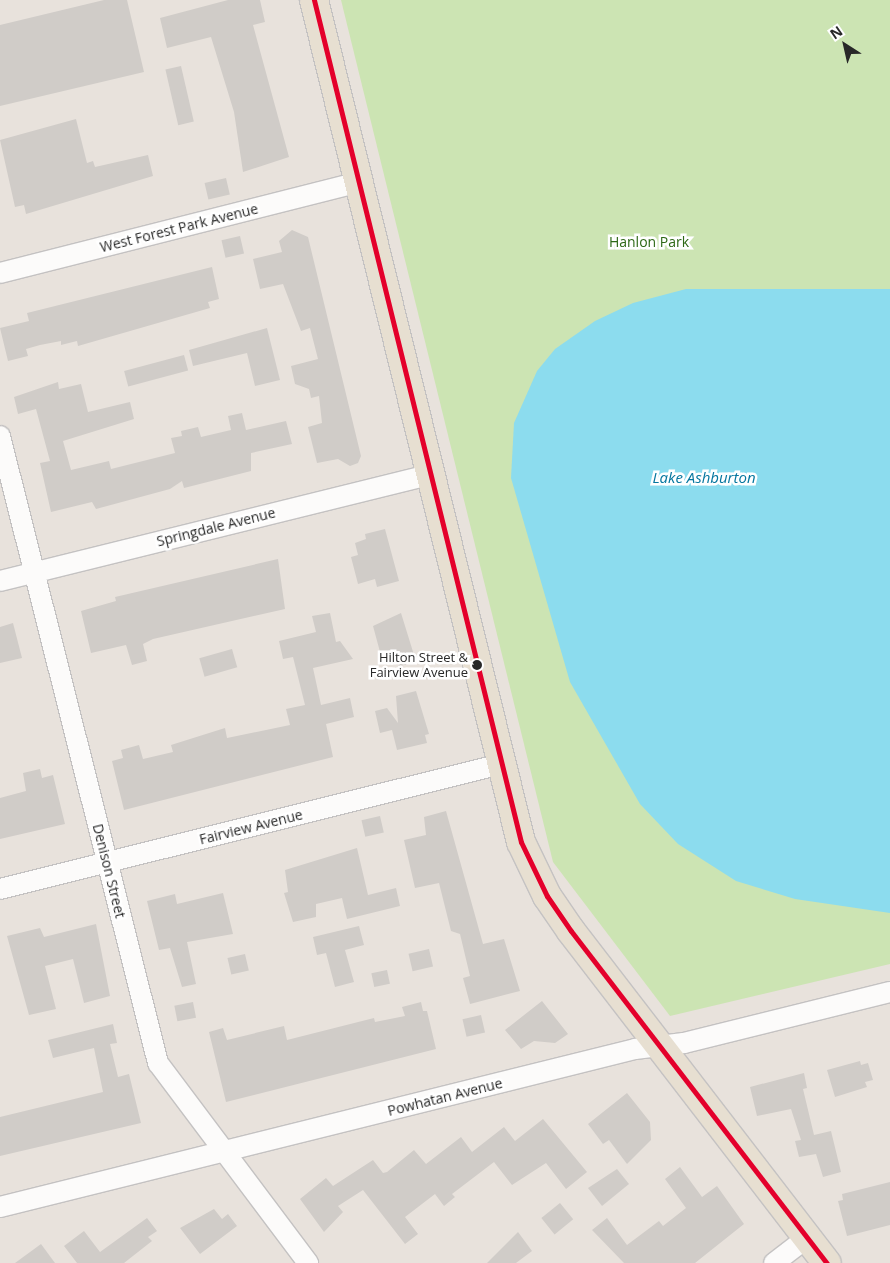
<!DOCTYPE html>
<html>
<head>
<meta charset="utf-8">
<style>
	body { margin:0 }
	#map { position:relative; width:890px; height:1263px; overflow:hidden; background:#e8e2dc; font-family:"Open Sans",sans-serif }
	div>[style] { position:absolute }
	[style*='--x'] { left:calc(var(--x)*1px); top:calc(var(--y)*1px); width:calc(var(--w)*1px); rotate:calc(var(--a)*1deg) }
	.green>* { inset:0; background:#cce4b3 }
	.water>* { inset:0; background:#8cdcee }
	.building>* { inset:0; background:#d0ccc8; transform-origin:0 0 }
	.roads { filter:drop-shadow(1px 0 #c4c2c2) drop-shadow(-1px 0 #c4c2c2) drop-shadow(0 1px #c4c2c2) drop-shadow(0 -1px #c4c2c2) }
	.street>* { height:20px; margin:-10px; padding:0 10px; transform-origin:10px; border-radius:10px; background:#fcfbfa }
	.primary>* { height:28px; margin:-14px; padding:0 14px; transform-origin:14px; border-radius:14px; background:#e7dfd1 }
	.bus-1>* { height:5px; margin:-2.5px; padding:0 2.5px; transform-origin:2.5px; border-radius:2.5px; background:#e4002b }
	.dots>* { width:14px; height:14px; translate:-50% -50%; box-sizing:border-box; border:2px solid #fff; border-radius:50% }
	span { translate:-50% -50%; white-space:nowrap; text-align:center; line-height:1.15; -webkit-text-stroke:5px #fff; paint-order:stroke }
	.bus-label { font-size:13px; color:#282828 }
	.right { translate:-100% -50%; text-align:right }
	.street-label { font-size:14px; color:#282828 }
	.park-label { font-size:14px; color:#2d6815 }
	.water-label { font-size:15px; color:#05769f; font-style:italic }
	.north { position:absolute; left:820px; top:20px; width:50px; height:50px; -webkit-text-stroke:4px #fff; paint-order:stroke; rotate:325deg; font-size:14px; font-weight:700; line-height:20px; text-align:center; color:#282828 }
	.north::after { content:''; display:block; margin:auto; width:18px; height:22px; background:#282828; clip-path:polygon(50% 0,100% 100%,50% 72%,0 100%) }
</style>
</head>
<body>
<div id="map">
	<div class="green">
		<div style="clip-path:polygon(341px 0,890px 0,890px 964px,670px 1016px,553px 862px)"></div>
	</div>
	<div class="water">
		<div style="clip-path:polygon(686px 289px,890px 289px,890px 913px,795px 899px,736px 881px,678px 844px,640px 804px,570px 682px,511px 478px,514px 423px,537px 371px,555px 349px,595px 321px,633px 303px)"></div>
	</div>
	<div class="building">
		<div style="clip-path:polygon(104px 0,127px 0,144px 72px,0 106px,0 25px)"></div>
		<div style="clip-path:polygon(228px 0,260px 0,265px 22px,253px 25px,289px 157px,243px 172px,234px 112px,211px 37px,167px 48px,160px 18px)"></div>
		<div style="left:181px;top:66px;width:57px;height:16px;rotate:77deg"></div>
		<div style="clip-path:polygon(76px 119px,87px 163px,93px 161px,95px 167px,148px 155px,153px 176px,26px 214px,24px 205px,15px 207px,0 140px)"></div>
		<div style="left:226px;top:178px;width:17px;height:22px;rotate:77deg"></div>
		<div style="clip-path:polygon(292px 230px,308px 237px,361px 456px,358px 463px,350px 466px,338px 459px,317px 463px,308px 427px,322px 423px,319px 396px,311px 398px,309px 389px,295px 384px,291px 366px,318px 359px,310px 328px,301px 331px,283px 284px,260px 289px,253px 259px,282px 252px,279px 241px)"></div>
		<div style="left:240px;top:236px;width:18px;height:19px;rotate:77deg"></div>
		<div style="clip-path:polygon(212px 267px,219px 299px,208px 302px,210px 308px,78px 346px,77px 341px,61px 345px,61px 341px,40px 345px,26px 349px,28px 356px,8px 361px,0 328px,29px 321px,27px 313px)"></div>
		<div style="clip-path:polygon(267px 328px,280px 380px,255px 386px,247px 353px,193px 366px,189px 350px)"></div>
		<div style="left:184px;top:355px;width:16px;height:62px;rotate:75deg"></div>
		<div style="clip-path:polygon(58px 382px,59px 389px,81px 384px,88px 412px,130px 402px,134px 419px,63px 441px,71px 470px,109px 461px,111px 469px,175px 453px,171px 438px,182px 436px,181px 431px,198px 427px,201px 437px,231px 430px,228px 416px,242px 413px,246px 430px,286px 421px,292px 444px,251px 453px,251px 471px,184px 488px,182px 481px,170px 489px,96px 509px,92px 502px,51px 512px,40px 463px,50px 461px,36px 409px,18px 414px,14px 397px)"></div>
		<div style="clip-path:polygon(385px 529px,399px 581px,377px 587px,375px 579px,358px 584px,351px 557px,358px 555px,355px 543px,366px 539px,365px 534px)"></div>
		<div style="clip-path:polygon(278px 559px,285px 609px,153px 639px,143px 644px,147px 661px,132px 665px,126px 645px,91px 653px,81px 611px,116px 601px,115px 597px)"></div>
		<div style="clip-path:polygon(330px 613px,336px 642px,340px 641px,353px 659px,313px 668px,321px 705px,350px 698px,354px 717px,326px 724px,333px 757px,124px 810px,112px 761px,123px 758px,121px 750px,139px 745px,143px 759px,173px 752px,171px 745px,225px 728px,227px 738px,290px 725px,286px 709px,305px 705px,293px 657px,283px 659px,279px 641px,316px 632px,312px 616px)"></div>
		<div style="clip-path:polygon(401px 613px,414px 655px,414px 663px,399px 666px,398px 659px,383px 663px,373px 626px)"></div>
		<div style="clip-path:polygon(13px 623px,22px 658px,0 663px,0 627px)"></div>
		<div style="left:232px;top:649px;width:19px;height:34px;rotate:74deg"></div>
		<div style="clip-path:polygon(416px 691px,429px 734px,425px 735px,427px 743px,397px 750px,392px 730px,380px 733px,375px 711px,387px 708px,398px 723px,396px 696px)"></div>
		<div style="clip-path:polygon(40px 769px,42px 778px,53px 775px,65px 824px,0 839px,0 798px,26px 791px,23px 773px)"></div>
		<div style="clip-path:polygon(446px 811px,483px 944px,504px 939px,520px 991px,470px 1004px,463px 978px,470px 976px,460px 934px,451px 931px,439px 883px,415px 888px,404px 840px,426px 835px,424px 817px)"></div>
		<div style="left:380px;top:816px;width:17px;height:19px;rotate:77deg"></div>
		<div style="clip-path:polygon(357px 848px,368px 895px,396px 888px,400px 906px,347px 919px,342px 898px,316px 904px,316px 917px,293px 922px,284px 893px,288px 892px,285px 870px)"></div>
		<div style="clip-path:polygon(223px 893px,233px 934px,187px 942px,196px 984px,182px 987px,170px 948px,159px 950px,147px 901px,175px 894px,177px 904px)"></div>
		<div style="clip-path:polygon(96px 924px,110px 996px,84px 1003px,73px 959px,45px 966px,56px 1009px,29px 1015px,7px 936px,40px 928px,44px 937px)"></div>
		<div style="clip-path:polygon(359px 926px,364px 945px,345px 950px,354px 982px,335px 987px,326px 953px,317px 955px,313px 937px)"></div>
		<div style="left:429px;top:949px;width:18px;height:21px;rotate:77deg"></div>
		<div style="left:245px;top:954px;width:17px;height:18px;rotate:77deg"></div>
		<div style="left:387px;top:970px;width:14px;height:16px;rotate:78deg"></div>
		<div style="clip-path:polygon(542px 1001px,568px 1034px,555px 1043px,534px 1041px,521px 1049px,505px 1030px)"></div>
		<div style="left:193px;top:1002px;width:16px;height:19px;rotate:79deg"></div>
		<div style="clip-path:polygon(421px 1002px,423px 1011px,427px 1011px,436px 1049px,226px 1102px,209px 1032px,223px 1028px,227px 1040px,284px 1026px,287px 1040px,374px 1018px,375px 1022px,405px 1016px,402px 1007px)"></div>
		<div style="left:481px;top:1015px;width:18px;height:19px;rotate:77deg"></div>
		<div style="clip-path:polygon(113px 1024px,117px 1043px,110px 1044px,118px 1077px,129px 1074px,141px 1123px,0 1156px,0 1117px,103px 1092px,94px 1048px,53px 1058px,48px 1040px)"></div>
		<div style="clip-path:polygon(860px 1061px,861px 1065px,868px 1063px,873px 1080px,865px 1082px,867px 1087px,835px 1097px,827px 1070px)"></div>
		<div style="clip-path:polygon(804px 1073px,807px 1088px,803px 1089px,814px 1135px,831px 1131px,841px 1172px,823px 1177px,816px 1154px,799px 1157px,795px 1141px,801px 1140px,791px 1109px,757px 1116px,750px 1087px)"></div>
		<div style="clip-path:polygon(627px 1093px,650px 1122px,651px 1140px,627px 1164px,609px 1140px,603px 1144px,588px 1124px)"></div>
		<div style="clip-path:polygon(543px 1119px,587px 1172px,566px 1189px,546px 1163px,512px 1185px,494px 1162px,452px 1194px,455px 1197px,444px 1206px,435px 1194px,405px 1217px,418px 1234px,405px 1244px,363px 1190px,338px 1206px,343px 1212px,324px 1232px,300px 1199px,326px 1178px,333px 1186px,373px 1160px,383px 1173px,387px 1172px,414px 1150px,426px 1164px,461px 1137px,472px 1152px,504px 1127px,515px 1141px)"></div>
		<div style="clip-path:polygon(680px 1167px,702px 1197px,717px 1186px,744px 1224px,695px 1263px,624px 1263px,592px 1230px,607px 1218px,627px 1245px,659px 1221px,663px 1226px,686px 1208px,665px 1179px)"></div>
		<div style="clip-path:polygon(617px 1169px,629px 1184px,602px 1206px,588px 1188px)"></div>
		<div style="clip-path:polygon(890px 1182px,890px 1225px,847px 1236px,838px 1201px,843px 1200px,842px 1194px)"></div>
		<div style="left:560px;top:1203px;width:21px;height:24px;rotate:51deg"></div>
		<div style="clip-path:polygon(214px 1209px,222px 1219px,228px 1214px,237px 1226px,200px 1254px,180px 1228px)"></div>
		<div style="clip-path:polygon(147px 1218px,157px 1231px,148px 1237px,152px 1241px,124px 1263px,77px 1263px,64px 1246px,84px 1231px,100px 1252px)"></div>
		<div style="clip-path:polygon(518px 1232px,532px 1251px,516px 1263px,487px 1263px)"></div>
		<div style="clip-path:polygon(41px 1244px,55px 1263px,15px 1263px)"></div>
	</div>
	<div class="roads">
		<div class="street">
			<div style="--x:0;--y:273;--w:370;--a:-14.2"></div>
			<div style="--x:0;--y:436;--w:647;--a:75.86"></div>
			<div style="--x:158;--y:1063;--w:250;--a:53.1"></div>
			<div style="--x:0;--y:581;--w:444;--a:-13.9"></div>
			<div style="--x:0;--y:889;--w:516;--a:-14.01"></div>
			<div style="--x:0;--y:1207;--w:654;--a:-13.97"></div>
			<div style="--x:635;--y:1049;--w:49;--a:-7"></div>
			<div style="--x:684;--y:1043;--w:212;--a:-13.9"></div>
			<div style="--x:774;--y:1263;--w:43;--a:-37.4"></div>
		</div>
		<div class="primary">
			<div style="--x:314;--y:0;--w:867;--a:76.19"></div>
			<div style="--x:521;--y:842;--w:60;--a:64.3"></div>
			<div style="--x:547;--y:896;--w:42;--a:55.6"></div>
			<div style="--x:571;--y:931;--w:419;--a:52.4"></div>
		</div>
	</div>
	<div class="bus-1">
		<div style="--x:314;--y:0;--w:867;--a:76.19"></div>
		<div style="--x:521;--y:842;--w:60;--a:64.3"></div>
		<div style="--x:547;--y:896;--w:42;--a:55.6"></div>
		<div style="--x:571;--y:931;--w:419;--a:52.4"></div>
	</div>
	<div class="dots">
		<div style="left:477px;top:665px;background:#282828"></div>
	</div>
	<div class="bus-label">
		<span class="right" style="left:468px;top:665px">Hilton Street &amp;<br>Fairview Avenue</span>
	</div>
	<div class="street-label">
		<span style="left:179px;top:228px;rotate:-14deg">West Forest Park Avenue</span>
		<span style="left:216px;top:527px;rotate:-14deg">Springdale Avenue</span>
		<span style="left:251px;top:827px;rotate:-14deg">Fairview Avenue</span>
		<span style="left:109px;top:871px;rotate:76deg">Denison Street</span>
		<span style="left:445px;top:1097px;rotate:-14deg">Powhatan Avenue</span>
	</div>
	<div class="park-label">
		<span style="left:649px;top:242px">Hanlon Park</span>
	</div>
	<div class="water-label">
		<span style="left:704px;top:478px">Lake Ashburton</span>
	</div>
	<div class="north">N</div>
</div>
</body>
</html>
